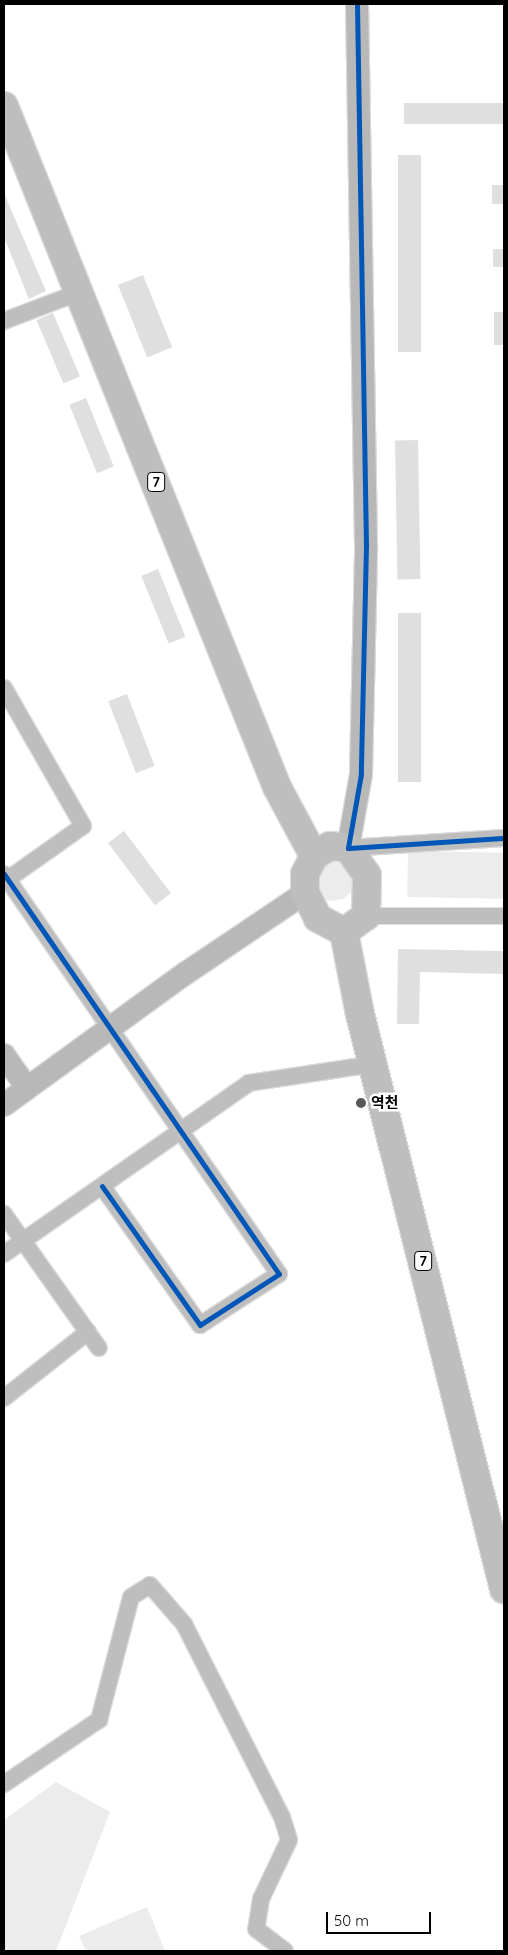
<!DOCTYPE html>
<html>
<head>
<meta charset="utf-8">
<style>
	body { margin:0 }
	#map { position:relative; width:508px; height:1955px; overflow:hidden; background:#fff; font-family:Quicksand,"Noto Sans KR",sans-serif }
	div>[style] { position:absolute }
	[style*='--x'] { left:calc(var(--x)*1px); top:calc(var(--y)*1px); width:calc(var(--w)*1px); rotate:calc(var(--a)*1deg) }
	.green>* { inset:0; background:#ececec; transform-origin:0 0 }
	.building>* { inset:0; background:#dfdfdf; transform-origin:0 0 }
	.roads { filter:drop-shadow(1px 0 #dbdbdb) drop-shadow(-1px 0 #dbdbdb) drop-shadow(0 1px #dbdbdb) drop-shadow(0 -1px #dbdbdb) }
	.street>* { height:16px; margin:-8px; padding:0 8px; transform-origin:8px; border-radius:8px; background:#bebebe }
	.secondary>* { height:22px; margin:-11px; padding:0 11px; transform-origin:11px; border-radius:11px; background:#b8b8b8 }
	.highway>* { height:28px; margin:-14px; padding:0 14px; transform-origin:14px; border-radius:14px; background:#bebebe }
	.cycleway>* { height:5px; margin:-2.5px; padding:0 2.5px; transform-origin:2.5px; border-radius:2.5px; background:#0057b8 }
	.dots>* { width:14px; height:14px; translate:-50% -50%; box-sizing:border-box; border:2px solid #fff; border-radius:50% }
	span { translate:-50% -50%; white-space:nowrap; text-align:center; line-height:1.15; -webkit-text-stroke:5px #fff; paint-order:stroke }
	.shield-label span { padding:1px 4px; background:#fff; border:1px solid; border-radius:4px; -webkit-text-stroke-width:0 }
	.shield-label { font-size:14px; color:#000; font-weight:700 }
	.poi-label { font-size:15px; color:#000; font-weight:700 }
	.left { translate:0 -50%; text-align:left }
	.frame { position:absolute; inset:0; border:5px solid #000; pointer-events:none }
	.scale { position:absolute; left:326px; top:1912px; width:105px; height:22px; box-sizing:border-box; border:2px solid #000; border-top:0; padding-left:6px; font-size:15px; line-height:18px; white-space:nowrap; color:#000; -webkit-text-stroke:4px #fff; paint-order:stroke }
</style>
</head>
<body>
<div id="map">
	<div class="green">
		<div style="clip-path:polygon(334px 844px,358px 887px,343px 899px,332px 901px,322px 899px,306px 862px)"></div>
		<div style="left:408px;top:851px;width:96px;height:46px;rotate:1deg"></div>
		<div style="clip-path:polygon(56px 1782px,110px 1812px,56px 1951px,4px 1951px,4px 1820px)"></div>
		<div style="clip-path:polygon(147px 1907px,165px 1951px,86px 1951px,79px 1936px)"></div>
	</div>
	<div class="building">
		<div style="left:404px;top:103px;width:100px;height:21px"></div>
		<div style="left:398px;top:155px;width:23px;height:197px"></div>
		<div style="left:492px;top:185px;width:12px;height:19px"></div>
		<div style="clip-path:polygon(4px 193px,46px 291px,29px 299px,4px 237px)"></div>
		<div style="left:493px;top:249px;width:11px;height:18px"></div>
		<div style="left:143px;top:275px;width:78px;height:27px;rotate:68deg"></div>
		<div style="left:494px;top:312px;width:10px;height:33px"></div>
		<div style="left:53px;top:313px;width:69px;height:18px;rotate:67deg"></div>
		<div style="left:86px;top:398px;width:74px;height:18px;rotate:68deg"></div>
		<div style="left:418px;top:440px;width:139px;height:23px;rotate:89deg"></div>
		<div style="left:158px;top:569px;width:73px;height:18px;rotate:68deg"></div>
		<div style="left:398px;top:613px;width:23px;height:169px"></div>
		<div style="left:127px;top:694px;width:77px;height:20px;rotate:69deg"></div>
		<div style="left:124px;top:831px;width:78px;height:20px;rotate:53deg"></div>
		<div style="clip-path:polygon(398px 949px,504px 951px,504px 974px,420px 972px,419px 1024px,397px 1024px)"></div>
	</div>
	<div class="roads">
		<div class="street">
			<div style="--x:4;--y:321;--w:81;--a:-20.9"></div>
			<div style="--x:4;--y:688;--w:159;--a:60.2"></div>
			<div style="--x:83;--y:826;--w:97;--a:144.7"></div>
			<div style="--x:348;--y:848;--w:156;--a:-3.7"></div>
			<div style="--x:4;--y:874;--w:485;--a:55.5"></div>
			<div style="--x:279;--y:1274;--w:94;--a:147.2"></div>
			<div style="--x:200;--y:1325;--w:170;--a:-125.2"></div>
			<div style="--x:366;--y:916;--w:138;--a:0"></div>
			<div style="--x:4;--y:1214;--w:164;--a:54.7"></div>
			<div style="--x:4;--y:1254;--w:299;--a:-34.9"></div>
			<div style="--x:249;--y:1083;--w:126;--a:-8.6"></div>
			<div style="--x:4;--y:1398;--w:107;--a:-38.2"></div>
			<div style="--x:4;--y:1784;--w:115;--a:-34"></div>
			<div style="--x:99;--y:1720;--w:127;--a:-75.4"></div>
			<div style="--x:131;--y:1597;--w:22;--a:-32"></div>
			<div style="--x:150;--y:1585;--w:52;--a:48.9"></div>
			<div style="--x:184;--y:1624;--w:216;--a:63.1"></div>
			<div style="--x:282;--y:1817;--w:24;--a:73"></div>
			<div style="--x:289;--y:1840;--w:65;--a:115.4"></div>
			<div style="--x:261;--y:1899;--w:30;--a:99"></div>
			<div style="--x:256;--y:1929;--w:36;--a:37"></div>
		</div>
		<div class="secondary">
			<div style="--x:348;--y:848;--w:75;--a:-80"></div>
			<div style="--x:361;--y:774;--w:229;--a:-88.7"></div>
			<div style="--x:366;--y:545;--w:541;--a:-90.95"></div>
			<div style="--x:4;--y:1055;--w:40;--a:55.1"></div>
			<div style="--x:4;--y:1105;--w:225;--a:-36"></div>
			<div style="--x:186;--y:973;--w:143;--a:-33.9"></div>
		</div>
		<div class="highway">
			<div style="--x:4;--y:106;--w:734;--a:68.16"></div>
			<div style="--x:277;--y:787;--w:78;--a:61.8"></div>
			<div style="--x:330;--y:846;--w:18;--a:6"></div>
			<div style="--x:348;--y:848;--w:33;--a:55"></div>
			<div style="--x:367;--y:875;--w:41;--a:91.4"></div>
			<div style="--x:366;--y:916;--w:27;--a:144"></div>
			<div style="--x:344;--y:932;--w:30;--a:-152"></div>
			<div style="--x:318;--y:918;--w:28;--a:-117"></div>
			<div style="--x:305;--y:893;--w:19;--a:-90"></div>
			<div style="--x:305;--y:874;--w:20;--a:-63"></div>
			<div style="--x:314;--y:856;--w:19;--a:-32"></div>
			<div style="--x:344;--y:932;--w:84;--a:79"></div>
			<div style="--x:360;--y:1014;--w:593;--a:75.94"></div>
		</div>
	</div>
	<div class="cycleway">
		<div style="--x:357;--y:4;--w:541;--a:89.05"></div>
		<div style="--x:366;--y:545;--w:229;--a:91.3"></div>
		<div style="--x:361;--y:774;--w:75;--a:100"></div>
		<div style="--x:348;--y:848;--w:156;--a:-3.7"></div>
		<div style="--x:4;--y:874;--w:485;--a:55.5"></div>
		<div style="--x:279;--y:1274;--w:94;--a:147.2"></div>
		<div style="--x:200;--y:1325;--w:170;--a:-125.2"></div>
	</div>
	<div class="dots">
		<div style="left:361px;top:1103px;background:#595959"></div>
	</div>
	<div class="shield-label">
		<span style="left:156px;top:482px">7</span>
		<span style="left:423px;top:1261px">7</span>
	</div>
	<div class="poi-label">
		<span class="left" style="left:371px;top:1103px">역천</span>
	</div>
	<div class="frame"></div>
	<div class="scale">50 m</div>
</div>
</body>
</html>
